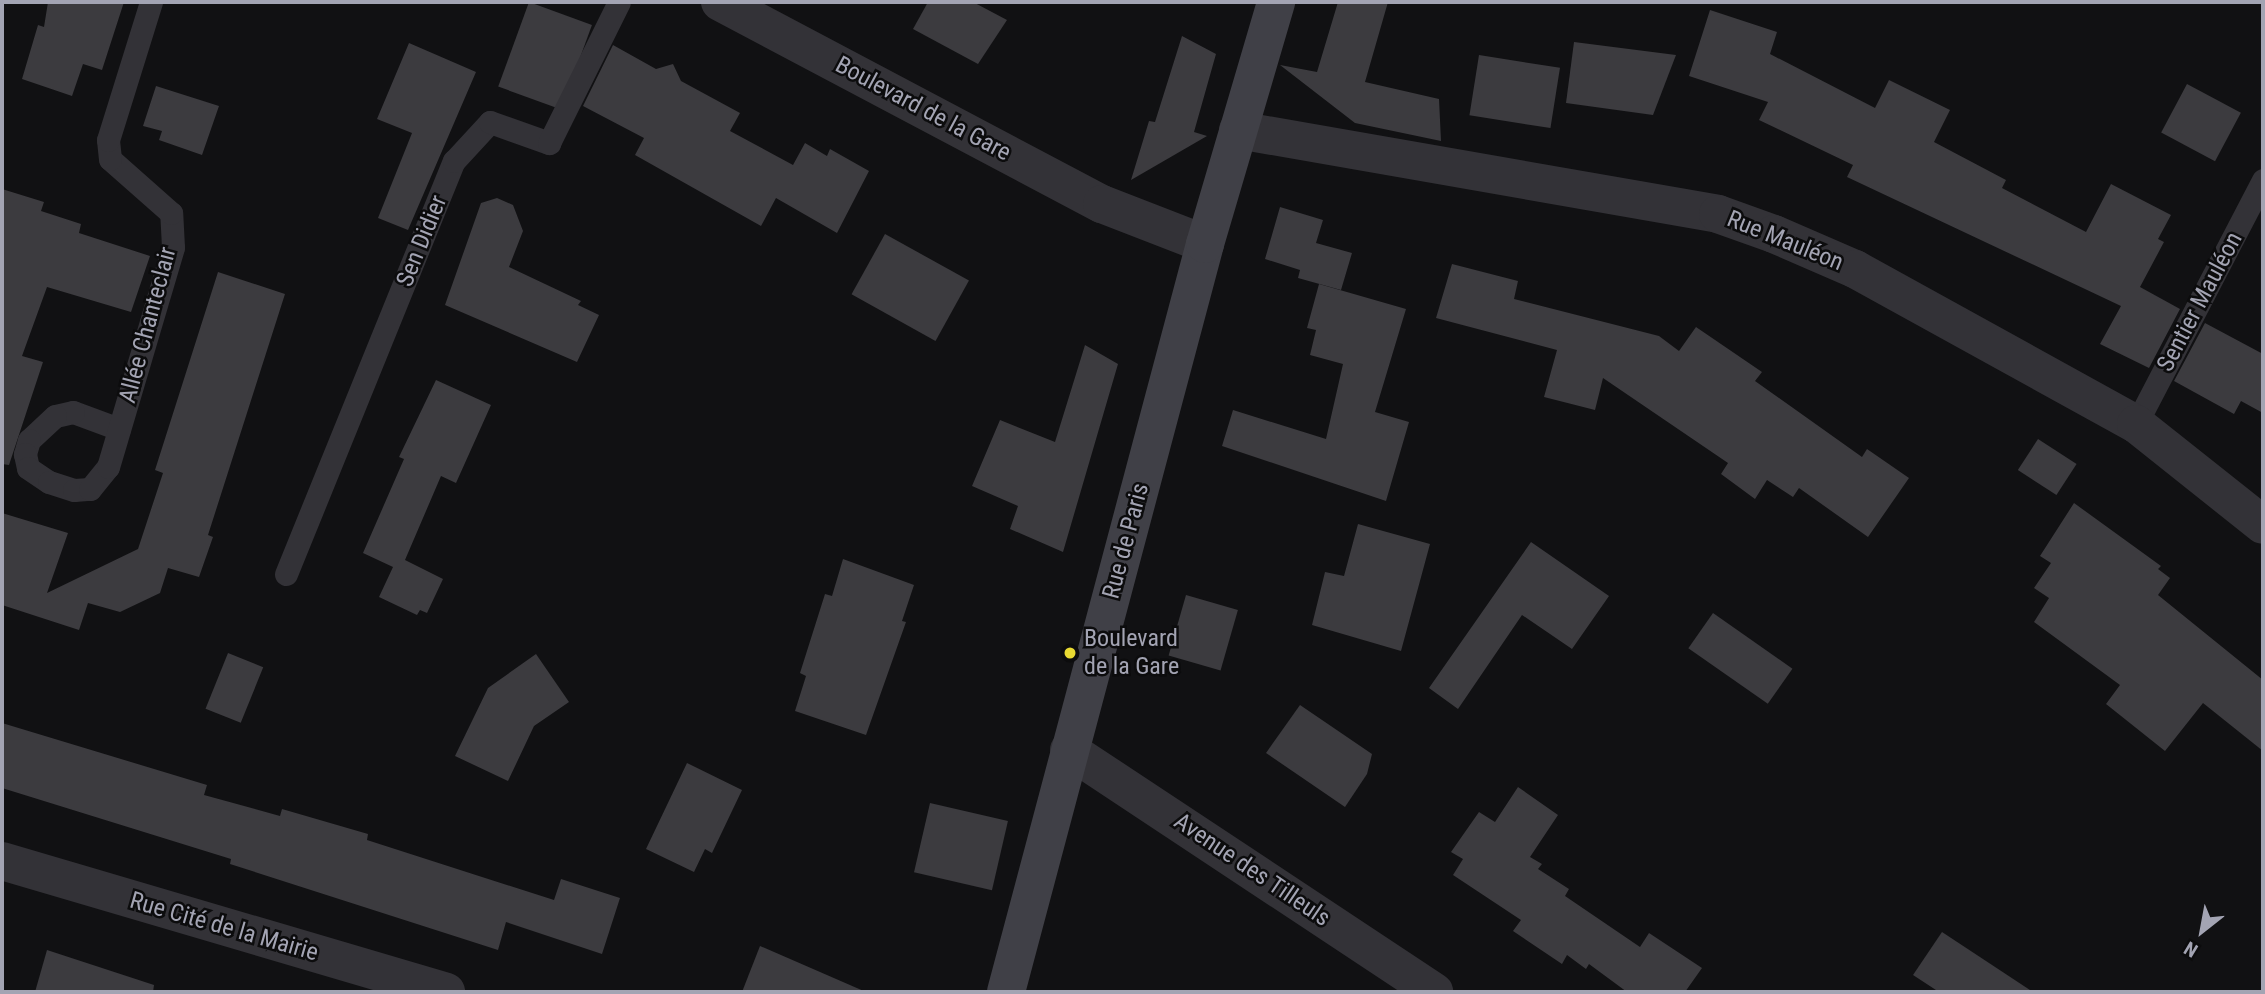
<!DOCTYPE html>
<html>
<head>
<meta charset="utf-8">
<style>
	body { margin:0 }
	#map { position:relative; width:2265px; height:994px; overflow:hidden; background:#111113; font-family:"Roboto Condensed",sans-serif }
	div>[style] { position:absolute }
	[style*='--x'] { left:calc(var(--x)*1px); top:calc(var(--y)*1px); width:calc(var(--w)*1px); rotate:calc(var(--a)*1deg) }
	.building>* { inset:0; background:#3c3b3f; transform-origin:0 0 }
	.lane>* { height:23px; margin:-11.5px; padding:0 11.5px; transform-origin:11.5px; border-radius:11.5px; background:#333237 }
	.street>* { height:38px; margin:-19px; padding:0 19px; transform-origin:19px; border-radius:19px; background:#333237 }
	.secondary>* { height:38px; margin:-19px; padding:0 19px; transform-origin:19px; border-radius:19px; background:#404047 }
	.dots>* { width:19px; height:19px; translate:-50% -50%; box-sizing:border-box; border:4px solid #0c0c0d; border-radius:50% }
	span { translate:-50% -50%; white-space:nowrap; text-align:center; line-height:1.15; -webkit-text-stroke:5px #0c0c0d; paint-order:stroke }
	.street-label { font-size:24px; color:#a3a4b3 }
	.poi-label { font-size:24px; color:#a3a4b3 }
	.left { translate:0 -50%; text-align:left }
	.frame { position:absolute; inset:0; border:4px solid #a3a4b3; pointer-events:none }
	.north { position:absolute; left:2167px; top:896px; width:70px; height:70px; -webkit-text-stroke:5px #0c0c0d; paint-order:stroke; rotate:211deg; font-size:19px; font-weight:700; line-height:28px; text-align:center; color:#a3a4b3 }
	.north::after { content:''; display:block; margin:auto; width:24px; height:32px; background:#a3a4b3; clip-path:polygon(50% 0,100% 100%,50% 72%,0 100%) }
</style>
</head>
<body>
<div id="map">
	<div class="building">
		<div style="clip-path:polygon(48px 2px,124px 2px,102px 70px,83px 64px,72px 96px,22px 79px,38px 25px,44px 27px)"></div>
		<div style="left:529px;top:2px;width:67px;height:90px;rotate:20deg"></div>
		<div style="clip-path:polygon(928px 2px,973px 2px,1007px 20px,978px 64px,913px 29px)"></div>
		<div style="clip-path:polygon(1338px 2px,1388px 2px,1365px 82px,1439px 99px,1441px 141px,1355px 123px,1280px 65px,1317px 72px)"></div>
		<div style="clip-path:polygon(1710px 10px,1777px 32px,1770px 54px,1875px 108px,1889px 80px,1950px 110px,1934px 142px,2006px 180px,2002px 188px,2086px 232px,2111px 184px,2171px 215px,2158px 239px,2164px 242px,2140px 287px,2180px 309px,2149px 368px,2100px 344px,2121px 306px,1847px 177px,1853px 165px,1759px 120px,1768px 102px,1689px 76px)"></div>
		<div style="clip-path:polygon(1182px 36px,1216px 54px,1194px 132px,1207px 136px,1131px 180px,1149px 121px,1155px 122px)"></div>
		<div style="clip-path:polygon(1574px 42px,1676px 55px,1653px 115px,1566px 103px)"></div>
		<div style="clip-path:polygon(409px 43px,476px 72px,408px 230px,378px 218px,412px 133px,377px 119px)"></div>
		<div style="clip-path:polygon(613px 45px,656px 69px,673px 64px,681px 81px,740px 113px,730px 131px,793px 165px,805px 143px,827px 156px,830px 149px,869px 171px,837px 233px,776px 198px,761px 226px,635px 155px,644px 138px,583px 106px)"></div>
		<div style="left:1479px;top:55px;width:82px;height:61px;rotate:9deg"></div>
		<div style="left:2187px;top:84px;width:61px;height:55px;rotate:28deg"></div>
		<div style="clip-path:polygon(156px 86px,219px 106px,202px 155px,159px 140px,162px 131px,143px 126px)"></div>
		<div style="clip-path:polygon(2px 189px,44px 202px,41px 211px,81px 224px,79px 233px,150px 256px,131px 312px,47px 287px,22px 356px,43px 362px,9px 465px,2px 464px)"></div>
		<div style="clip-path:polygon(497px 198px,513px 205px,523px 231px,509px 267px,581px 301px,578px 305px,599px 315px,577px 362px,445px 305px,481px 203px)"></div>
		<div style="clip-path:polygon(1280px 207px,1323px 220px,1316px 243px,1352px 253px,1341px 290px,1298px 278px,1300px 270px,1265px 259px)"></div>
		<div style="left:885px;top:234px;width:96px;height:69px;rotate:29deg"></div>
		<div style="clip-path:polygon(1452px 264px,1518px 281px,1514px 299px,1659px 336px,1679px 351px,1696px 327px,1762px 372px,1755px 381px,1862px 457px,1867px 449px,1909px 478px,1868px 537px,1799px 488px,1793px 497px,1767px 480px,1755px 499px,1721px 474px,1728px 463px,1603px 378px,1595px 410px,1544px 397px,1557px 350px,1436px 318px)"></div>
		<div style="clip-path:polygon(218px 272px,285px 294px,208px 535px,213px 537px,199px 577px,168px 568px,160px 593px,120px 612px,88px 603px,79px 630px,2px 605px,2px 513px,68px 533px,47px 593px,138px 549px,163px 473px,155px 470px)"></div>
		<div style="clip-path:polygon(1319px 284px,1406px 309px,1375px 412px,1409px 422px,1386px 501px,1222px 446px,1233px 410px,1326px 439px,1343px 364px,1310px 355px,1316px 330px,1307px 328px)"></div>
		<div style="clip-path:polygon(2205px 323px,2263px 354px,2263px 413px,2241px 401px,2234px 414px,2174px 381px)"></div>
		<div style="clip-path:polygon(1085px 345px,1118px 364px,1063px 552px,1010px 529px,1018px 506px,972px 486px,1000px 420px,1055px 442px)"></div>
		<div style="clip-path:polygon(436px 380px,491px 405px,456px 483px,441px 476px,405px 560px,443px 579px,427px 613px,420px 610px,417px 615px,379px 597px,393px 567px,363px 553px,404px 459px,399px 457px)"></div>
		<div style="left:2038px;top:439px;width:46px;height:37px;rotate:33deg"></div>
		<div style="clip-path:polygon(2074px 503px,2161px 566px,2158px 569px,2170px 578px,2158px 595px,2263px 680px,2263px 751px,2203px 703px,2165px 751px,2106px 704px,2120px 685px,2034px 622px,2049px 598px,2034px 588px,2051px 563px,2040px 556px)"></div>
		<div style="clip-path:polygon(1358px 524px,1430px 544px,1401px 651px,1312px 625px,1325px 572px,1344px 576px)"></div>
		<div style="clip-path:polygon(1531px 542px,1609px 596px,1572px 649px,1522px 615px,1458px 709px,1429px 688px)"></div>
		<div style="clip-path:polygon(843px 559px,914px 585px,902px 621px,906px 622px,866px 735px,795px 711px,806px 676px,800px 673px,825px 594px,832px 596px)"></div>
		<div style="left:1186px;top:595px;width:54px;height:63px;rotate:16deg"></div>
		<div style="left:1713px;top:613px;width:97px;height:43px;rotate:35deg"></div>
		<div style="left:228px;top:653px;width:38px;height:60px;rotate:22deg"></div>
		<div style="clip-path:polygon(536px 654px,569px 702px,534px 726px,508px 781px,455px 756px,488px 688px)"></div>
		<div style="clip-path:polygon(1300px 705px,1372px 754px,1367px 774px,1345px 807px,1266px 753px)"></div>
		<div style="clip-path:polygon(2px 723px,207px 785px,204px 795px,280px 816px,282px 809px,368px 834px,367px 840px,554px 900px,561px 879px,620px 898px,602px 954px,506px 922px,498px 950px,230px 864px,231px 859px,2px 788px)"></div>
		<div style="clip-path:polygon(687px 763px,742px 790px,712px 853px,705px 849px,694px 872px,646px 849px)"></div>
		<div style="clip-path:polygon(1518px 787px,1558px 815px,1530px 857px,1542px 864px,1538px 869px,1569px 889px,1565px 896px,1640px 947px,1649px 933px,1702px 968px,1685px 992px,1627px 992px,1589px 964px,1586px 969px,1567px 955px,1562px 964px,1513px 931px,1521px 920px,1453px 875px,1463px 859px,1451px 852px,1479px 812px,1495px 822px)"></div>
		<div style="left:930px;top:803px;width:80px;height:71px;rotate:13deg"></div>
		<div style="clip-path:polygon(1942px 932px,2033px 992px,1939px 992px,1913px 975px)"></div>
		<div style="clip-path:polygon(760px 946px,866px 992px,742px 992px)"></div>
		<div style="clip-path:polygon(47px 950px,154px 985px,153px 992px,35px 992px)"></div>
	</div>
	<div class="lane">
		<div style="--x:2136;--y:424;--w:275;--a:-62.5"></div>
		<div style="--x:119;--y:429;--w:49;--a:-159.7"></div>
		<div style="--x:73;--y:412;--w:18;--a:167"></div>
		<div style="--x:55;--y:416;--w:35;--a:137"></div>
		<div style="--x:29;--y:440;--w:15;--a:106"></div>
		<div style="--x:25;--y:454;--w:14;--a:78"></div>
		<div style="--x:28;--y:468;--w:25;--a:34"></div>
		<div style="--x:49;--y:482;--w:26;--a:18"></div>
		<div style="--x:74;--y:490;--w:16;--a:-4"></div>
		<div style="--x:90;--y:489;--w:28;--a:-51"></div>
		<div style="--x:108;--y:467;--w:229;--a:-73.5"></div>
		<div style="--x:173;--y:247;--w:34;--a:-93"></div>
		<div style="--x:171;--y:213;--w:81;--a:-138.5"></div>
		<div style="--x:110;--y:159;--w:19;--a:-96"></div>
		<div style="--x:108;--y:140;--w:145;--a:-72.7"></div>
		<div style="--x:286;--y:574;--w:446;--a:-67.9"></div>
		<div style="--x:454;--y:161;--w:53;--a:-47.3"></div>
		<div style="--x:490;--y:122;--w:63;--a:19.6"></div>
		<div style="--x:549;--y:143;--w:157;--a:-63.6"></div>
	</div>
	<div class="street">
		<div style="--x:720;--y:2;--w:432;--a:27.9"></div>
		<div style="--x:1102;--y:204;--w:110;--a:21.2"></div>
		<div style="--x:1238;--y:130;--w:487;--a:9.9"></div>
		<div style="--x:1718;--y:214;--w:59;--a:19.7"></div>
		<div style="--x:1774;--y:234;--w:88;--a:23.4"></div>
		<div style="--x:1855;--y:269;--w:321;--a:28.9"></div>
		<div style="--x:2136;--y:424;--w:162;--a:38.5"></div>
		<div style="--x:1069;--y:750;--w:438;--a:33.5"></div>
		<div style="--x:2;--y:861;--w:463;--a:16.4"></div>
	</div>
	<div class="secondary">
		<div style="--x:1006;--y:992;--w:774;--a:-75.1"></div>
		<div style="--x:1205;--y:244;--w:252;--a:-73.6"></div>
	</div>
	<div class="dots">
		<div style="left:1070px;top:653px;background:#e9da32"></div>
	</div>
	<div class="street-label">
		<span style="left:923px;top:109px;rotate:28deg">Boulevard de la Gare</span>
		<span style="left:422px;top:241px;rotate:-68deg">Sen Didier</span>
		<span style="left:1785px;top:241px;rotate:22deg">Rue Mauléon</span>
		<span style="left:2200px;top:302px;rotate:-62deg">Sentier Mauléon</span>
		<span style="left:148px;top:325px;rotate:-75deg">Allée Chanteclair</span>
		<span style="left:1126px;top:541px;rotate:-75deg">Rue de Paris</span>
		<span style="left:1252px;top:870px;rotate:34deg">Avenue des Tilleuls</span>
		<span style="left:224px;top:927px;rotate:16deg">Rue Cité de la Mairie</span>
	</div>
	<div class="poi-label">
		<span class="left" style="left:1084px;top:653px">Boulevard<br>de la Gare</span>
	</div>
	<div class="frame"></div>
	<div class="north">N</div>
</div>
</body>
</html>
